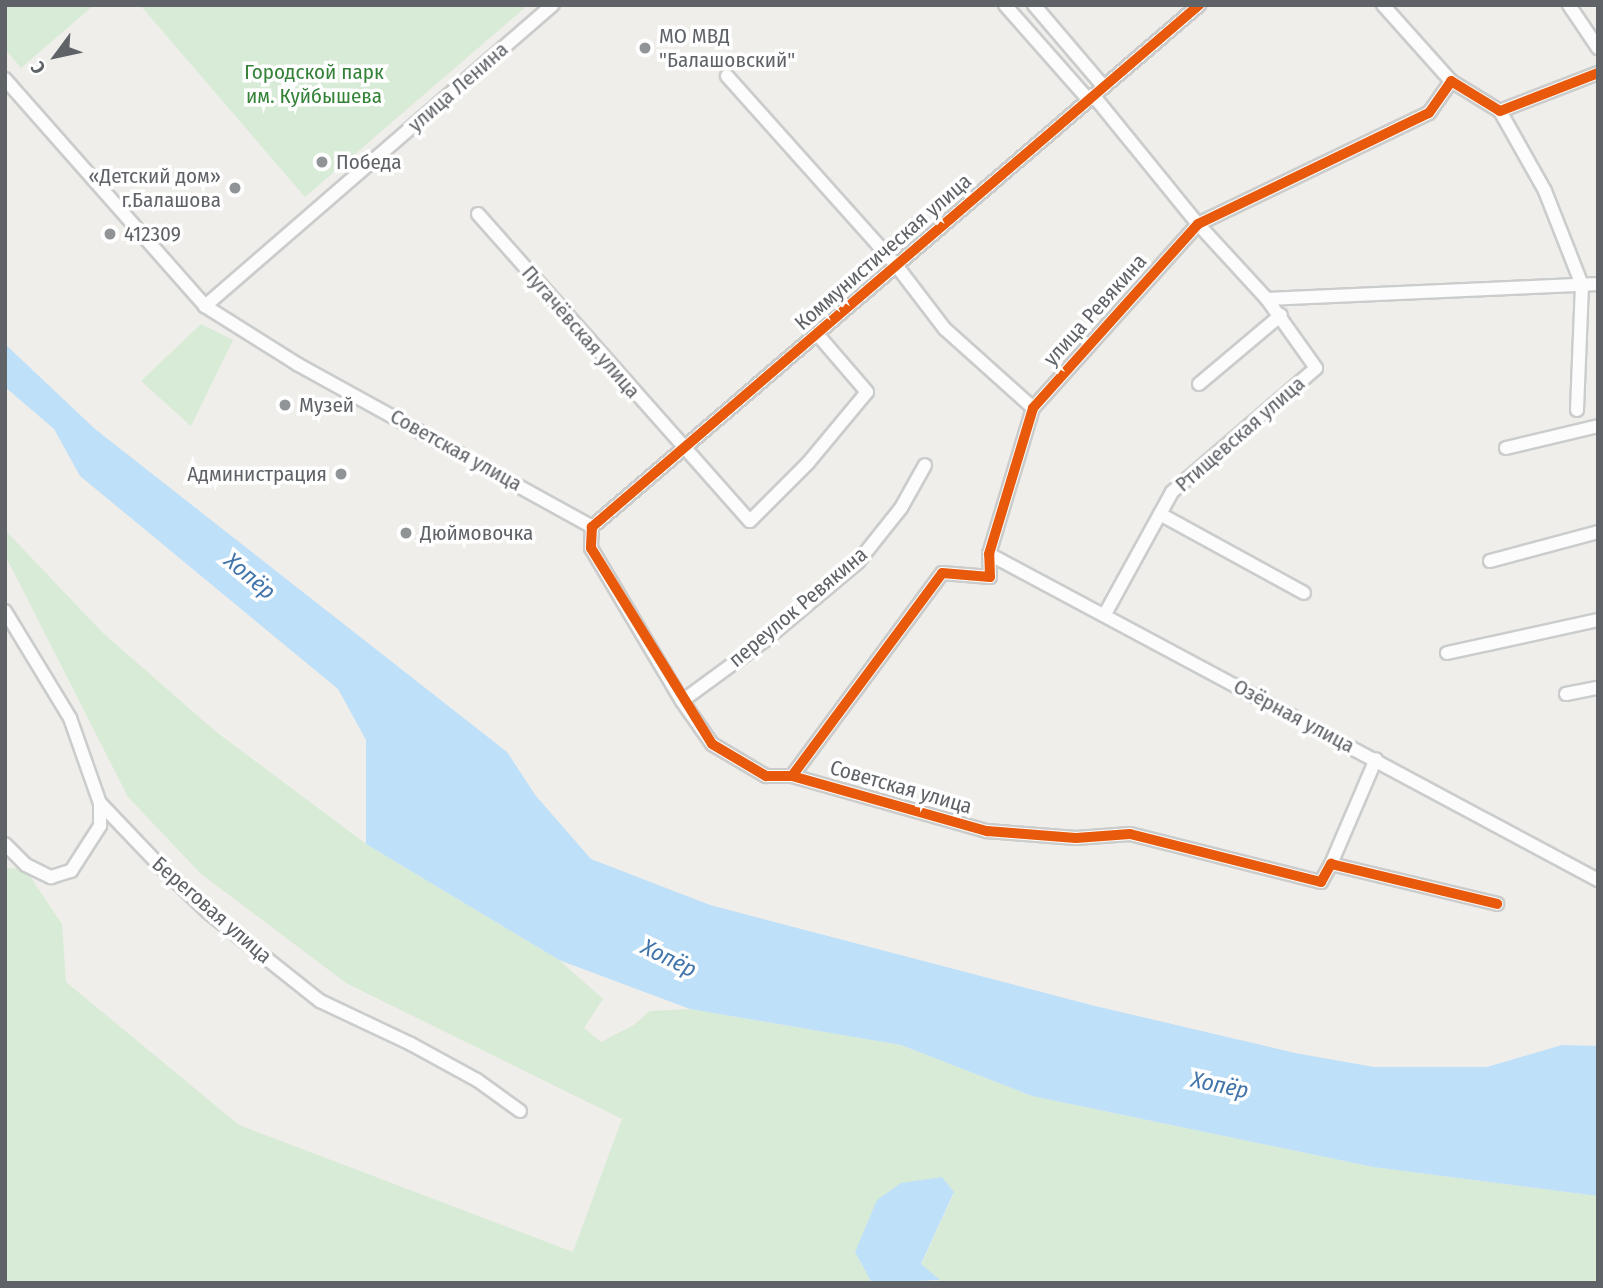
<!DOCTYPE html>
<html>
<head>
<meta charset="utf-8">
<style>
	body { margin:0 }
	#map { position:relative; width:1603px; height:1288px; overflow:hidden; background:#efeeea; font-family:"Fira Sans Condensed",sans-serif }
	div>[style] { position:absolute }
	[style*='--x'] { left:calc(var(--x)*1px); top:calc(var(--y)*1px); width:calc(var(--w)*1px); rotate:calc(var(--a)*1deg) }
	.green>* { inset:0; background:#d8ebd6 }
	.water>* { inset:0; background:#bfe0f9 }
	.roads { filter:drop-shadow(2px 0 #cbcccc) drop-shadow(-2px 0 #cbcccc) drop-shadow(0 2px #cbcccc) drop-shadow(0 -2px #cbcccc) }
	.minor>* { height:12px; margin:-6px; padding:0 6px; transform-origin:6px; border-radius:6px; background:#fdfcfc }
	.cycleway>* { height:10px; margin:-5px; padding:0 5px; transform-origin:5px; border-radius:5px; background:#e8590c }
	.dots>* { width:19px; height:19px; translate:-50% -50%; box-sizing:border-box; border:4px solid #fff; border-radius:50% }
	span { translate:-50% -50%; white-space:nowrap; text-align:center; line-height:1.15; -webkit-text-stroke:7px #fff; paint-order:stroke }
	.poi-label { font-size:21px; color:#5f6368 }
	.left { translate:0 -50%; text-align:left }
	.right { translate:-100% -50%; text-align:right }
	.park-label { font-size:21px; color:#348238 }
	.street-label { font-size:21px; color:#5f6368 }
	.water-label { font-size:23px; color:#4174aa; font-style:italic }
	.frame { position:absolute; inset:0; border:7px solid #5f6368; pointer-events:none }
	.north { position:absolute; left:21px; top:21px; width:70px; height:70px; -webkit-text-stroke:5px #fff; paint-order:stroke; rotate:237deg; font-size:19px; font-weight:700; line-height:28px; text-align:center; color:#5f6368 }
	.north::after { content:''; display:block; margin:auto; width:24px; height:32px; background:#5f6368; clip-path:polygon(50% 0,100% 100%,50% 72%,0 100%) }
</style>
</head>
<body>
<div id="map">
	<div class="green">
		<div style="clip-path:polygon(5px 5px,94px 5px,21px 68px,5px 49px)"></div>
		<div style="clip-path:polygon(140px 5px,528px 5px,305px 197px)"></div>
		<div style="clip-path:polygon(201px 324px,233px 340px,191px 426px,141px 381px)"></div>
		<div style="clip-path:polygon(5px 530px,103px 633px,215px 731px,366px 844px,559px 960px,603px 999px,584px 1028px,601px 1042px,634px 1025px,650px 1011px,690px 1009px,901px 1045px,1032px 1096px,1373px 1167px,1598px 1196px,1598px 1283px,937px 1283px,939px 1280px,921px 1265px,954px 1193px,855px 1252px,872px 1283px,5px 1283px,5px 868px,25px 869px,62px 924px,66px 982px,239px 1125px,573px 1252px,622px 1119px,346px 983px,201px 874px,128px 797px,5px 555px)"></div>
	</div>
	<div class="water">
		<div style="clip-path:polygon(5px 344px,95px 429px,507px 752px,536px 796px,591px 859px,710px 905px,1091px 1005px,1295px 1053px,1374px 1067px,1487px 1067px,1562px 1045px,1598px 1046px,1598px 1196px,1373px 1167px,1032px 1096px,901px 1045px,690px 1009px,559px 960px,366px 844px,366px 740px,338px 689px,80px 476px,54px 429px,5px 387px)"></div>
		<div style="clip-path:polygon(942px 1177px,954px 1192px,921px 1264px,940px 1280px,872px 1283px,855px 1252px,877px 1200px,901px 1183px)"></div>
	</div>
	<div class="roads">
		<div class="minor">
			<div style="--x:1005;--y:5;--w:125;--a:48.6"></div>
			<div style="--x:1034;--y:5;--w:106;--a:49.6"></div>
			<div style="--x:1383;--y:5;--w:102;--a:48.2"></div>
			<div style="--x:1569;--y:5;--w:52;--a:56"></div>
			<div style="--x:727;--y:76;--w:254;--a:48.2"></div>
			<div style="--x:896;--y:265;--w:81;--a:52.6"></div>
			<div style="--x:945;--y:329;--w:118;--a:41.9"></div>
			<div style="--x:5;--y:79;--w:303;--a:48.6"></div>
			<div style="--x:205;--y:306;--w:109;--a:32.2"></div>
			<div style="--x:297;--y:364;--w:337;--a:28.9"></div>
			<div style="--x:1093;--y:95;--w:166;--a:50.9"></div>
			<div style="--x:1198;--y:224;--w:102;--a:47.4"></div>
			<div style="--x:1267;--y:299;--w:331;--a:-2.6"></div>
			<div style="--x:1500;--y:111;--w:92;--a:60.6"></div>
			<div style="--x:1545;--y:191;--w:101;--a:68.5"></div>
			<div style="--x:1582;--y:285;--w:125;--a:92.3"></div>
			<div style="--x:478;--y:214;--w:410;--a:48.5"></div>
			<div style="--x:750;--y:521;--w:82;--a:-45"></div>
			<div style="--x:808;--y:463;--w:92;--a:-50.3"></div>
			<div style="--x:867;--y:392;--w:75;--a:-130.7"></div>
			<div style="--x:205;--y:306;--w:460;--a:-40.9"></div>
			<div style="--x:1199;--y:384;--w:107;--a:-40.1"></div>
			<div style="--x:1506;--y:448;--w:95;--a:-13.4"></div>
			<div style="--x:1160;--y:514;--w:164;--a:28.7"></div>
			<div style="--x:592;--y:527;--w:21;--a:93"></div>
			<div style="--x:591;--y:548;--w:178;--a:59.3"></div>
			<div style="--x:682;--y:701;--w:52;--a:55.1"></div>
			<div style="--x:712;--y:744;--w:63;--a:30.7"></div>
			<div style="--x:766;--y:776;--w:26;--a:0"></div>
			<div style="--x:792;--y:776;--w:203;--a:15.8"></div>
			<div style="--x:987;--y:831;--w:89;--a:4.5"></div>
			<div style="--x:1076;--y:838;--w:54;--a:-4.2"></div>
			<div style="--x:1130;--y:834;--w:197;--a:14.1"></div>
			<div style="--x:1321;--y:882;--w:21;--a:-61"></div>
			<div style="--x:1331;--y:864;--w:171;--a:13.5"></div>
			<div style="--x:592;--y:527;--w:801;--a:-40.69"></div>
			<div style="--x:989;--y:554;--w:691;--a:28.16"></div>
			<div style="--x:1490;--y:561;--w:112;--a:-15"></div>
			<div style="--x:5;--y:611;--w:125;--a:58.7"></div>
			<div style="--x:70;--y:718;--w:90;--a:70.6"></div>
			<div style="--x:100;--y:803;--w:88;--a:46.4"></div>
			<div style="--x:161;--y:867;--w:65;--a:43.8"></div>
			<div style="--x:208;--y:912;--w:143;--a:38.5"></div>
			<div style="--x:320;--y:1001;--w:101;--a:25.3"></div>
			<div style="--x:411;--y:1044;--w:75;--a:28.6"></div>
			<div style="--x:477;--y:1080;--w:53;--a:35.8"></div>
			<div style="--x:1105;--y:614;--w:139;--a:-61.2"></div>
			<div style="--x:1172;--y:492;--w:190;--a:-40.7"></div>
			<div style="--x:1316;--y:368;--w:85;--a:-125.4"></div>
			<div style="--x:1447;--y:653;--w:155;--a:-12.3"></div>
			<div style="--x:1566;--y:694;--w:33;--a:-11"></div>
			<div style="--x:682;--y:701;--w:102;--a:-36.2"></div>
			<div style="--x:764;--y:641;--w:123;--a:-40"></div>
			<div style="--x:858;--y:562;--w:69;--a:-51.5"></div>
			<div style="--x:901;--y:508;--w:49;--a:-60.8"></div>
			<div style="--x:792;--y:776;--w:252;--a:-53.5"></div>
			<div style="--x:942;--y:573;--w:48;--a:4.8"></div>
			<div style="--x:990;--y:577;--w:23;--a:-92"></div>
			<div style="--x:989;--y:554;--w:152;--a:-73.2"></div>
			<div style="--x:1033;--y:408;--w:247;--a:-48.1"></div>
			<div style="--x:1198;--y:224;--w:256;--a:-25.7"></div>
			<div style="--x:1429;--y:113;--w:39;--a:-55"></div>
			<div style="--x:1451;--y:81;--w:57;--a:31.5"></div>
			<div style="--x:1500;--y:111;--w:105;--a:-21.2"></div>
			<div style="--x:5;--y:844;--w:30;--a:45"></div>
			<div style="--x:26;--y:865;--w:28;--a:26"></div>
			<div style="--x:51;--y:877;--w:21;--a:-17"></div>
			<div style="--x:71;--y:871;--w:54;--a:-57.2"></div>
			<div style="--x:100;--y:826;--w:23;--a:-90"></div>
			<div style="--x:1331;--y:864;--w:114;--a:-66.8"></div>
		</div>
	</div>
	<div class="cycleway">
		<div style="--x:1199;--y:5;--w:801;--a:139.31"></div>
		<div style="--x:592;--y:527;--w:21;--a:93"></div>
		<div style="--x:591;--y:548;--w:230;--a:58.3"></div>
		<div style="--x:712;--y:744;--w:63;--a:30.7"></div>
		<div style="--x:766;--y:776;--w:26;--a:0"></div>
		<div style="--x:792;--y:776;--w:203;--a:15.8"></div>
		<div style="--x:987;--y:831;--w:89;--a:4.5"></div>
		<div style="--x:1076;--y:838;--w:54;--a:-4.2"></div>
		<div style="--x:1130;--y:834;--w:197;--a:14.1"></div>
		<div style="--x:1321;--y:882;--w:21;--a:-61"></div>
		<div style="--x:1331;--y:864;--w:171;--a:13.5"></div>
		<div style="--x:792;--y:776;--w:252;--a:-53.5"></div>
		<div style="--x:942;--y:573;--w:48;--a:4.8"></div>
		<div style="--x:990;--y:577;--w:23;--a:-92"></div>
		<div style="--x:989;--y:554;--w:152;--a:-73.2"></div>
		<div style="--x:1033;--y:408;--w:247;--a:-48.1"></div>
		<div style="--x:1198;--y:224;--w:256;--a:-25.7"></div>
		<div style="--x:1429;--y:113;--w:39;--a:-55"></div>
		<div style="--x:1451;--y:81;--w:57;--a:31.5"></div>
		<div style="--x:1500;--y:111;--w:105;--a:-21.2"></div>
	</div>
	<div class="dots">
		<div style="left:645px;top:48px;background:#919496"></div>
		<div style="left:322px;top:162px;background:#919496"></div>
		<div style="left:235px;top:188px;background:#919496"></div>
		<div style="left:110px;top:234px;background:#919496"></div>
		<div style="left:285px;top:405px;background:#919496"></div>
		<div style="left:341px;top:474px;background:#919496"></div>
		<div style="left:406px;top:533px;background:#919496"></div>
	</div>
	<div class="poi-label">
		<span class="left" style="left:659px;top:48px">МО МВД<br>"Балашовский"</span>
		<span class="left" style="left:336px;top:162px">Победа</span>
		<span class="right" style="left:221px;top:188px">«Детский дом»<br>г.Балашова</span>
		<span class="left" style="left:124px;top:234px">412309</span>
		<span class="left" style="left:299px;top:405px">Музей</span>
		<span class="right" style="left:327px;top:474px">Администрация</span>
		<span class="left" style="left:420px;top:533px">Дюймовочка</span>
	</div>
	<div class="park-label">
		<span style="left:314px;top:84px">Городской парк<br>им. Куйбышева</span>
	</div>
	<div class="street-label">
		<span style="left:458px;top:87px;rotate:-41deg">улица Ленина</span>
		<span style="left:883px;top:252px;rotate:-41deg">Коммунистическая улица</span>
		<span style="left:1095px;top:310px;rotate:-48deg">улица Ревякина</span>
		<span style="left:581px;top:332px;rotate:49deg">Пугачёвская улица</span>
		<span style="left:1240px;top:434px;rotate:-41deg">Ртищевская улица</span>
		<span style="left:456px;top:450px;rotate:29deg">Советская улица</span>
		<span style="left:798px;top:607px;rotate:-40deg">переулок Ревякина</span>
		<span style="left:1294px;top:716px;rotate:28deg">Озёрная улица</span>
		<span style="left:901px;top:787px;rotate:16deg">Советская улица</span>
		<span style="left:212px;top:910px;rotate:41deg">Береговая улица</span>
	</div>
	<div class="water-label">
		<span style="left:250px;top:576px;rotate:40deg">Хопёр</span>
		<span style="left:669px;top:958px;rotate:26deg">Хопёр</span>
		<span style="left:1220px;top:1085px;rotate:12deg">Хопёр</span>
	</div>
	<div class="frame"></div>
	<div class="north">С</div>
</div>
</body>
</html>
